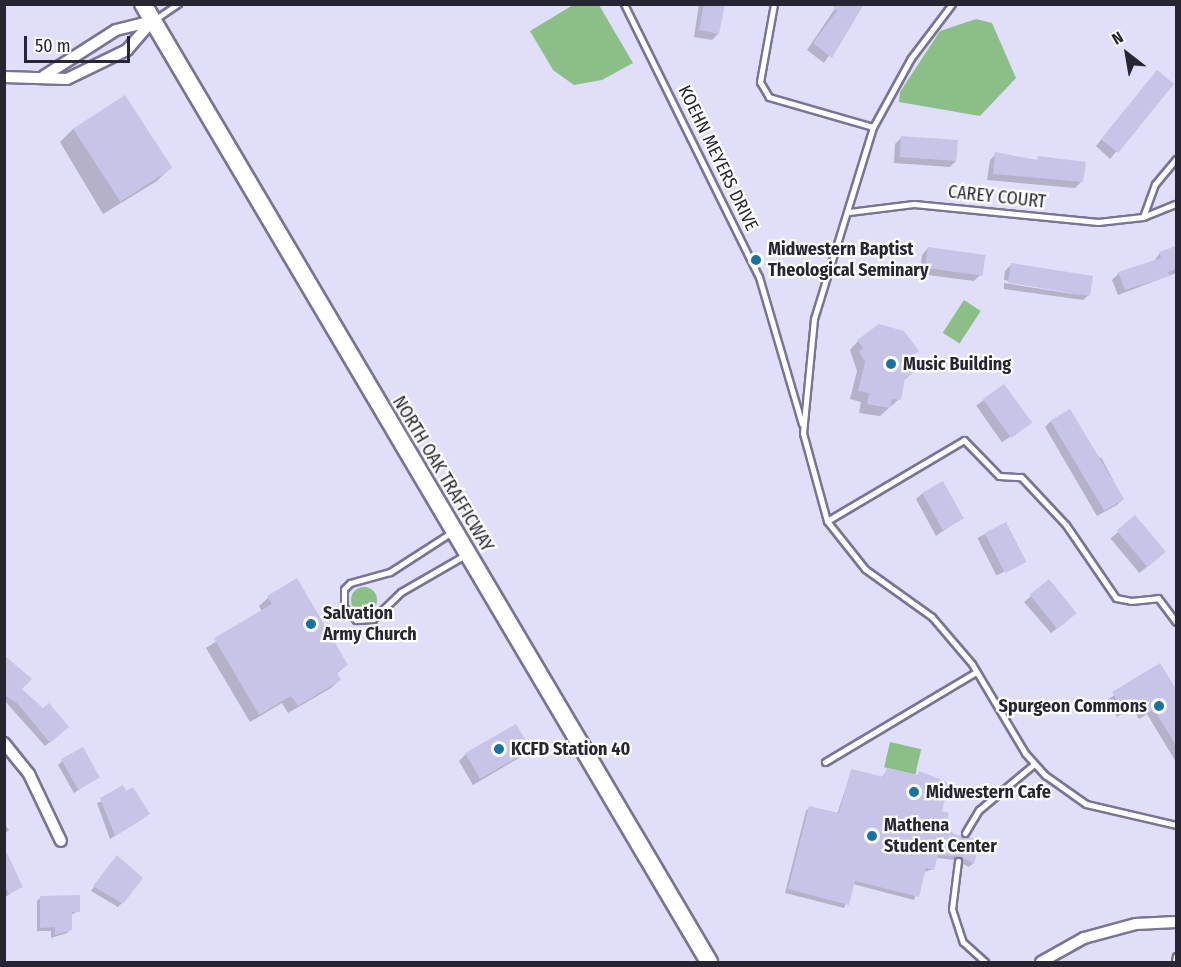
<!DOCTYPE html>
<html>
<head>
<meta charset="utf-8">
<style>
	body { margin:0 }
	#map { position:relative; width:1181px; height:967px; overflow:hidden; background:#e1defa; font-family:"Fira Sans Condensed",sans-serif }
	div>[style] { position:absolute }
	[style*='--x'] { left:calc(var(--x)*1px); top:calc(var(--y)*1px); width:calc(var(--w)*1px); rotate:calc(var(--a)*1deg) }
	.green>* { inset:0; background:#8bbf87; transform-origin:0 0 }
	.round { border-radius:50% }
	.shadow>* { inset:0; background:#0003; transform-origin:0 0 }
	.building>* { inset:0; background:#c8c4e7; transform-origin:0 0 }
	.roads { filter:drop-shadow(2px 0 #797494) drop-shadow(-2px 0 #797494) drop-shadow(0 2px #797494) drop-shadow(0 -2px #797494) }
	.lane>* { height:5px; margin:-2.5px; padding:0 2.5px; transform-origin:2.5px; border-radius:2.5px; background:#fff }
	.street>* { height:10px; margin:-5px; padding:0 5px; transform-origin:5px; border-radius:5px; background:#fff }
	.secondary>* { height:16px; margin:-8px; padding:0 8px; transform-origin:8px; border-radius:8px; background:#fff }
	.dots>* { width:16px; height:16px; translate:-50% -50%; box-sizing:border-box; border:3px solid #fff; border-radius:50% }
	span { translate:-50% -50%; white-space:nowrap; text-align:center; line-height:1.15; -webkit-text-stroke:4.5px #fff; paint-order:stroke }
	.street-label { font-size:18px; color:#272532 }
	.poi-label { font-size:18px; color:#272532; font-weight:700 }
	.left { translate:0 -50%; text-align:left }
	.right { translate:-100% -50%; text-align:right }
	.frame { position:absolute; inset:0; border:6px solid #272532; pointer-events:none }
	.north { position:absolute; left:1097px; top:24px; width:60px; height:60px; -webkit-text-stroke:4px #fff; paint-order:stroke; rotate:329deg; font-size:16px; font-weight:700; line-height:24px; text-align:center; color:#272532 }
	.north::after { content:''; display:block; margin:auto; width:21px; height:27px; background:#272532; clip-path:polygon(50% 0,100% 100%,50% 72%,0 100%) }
	.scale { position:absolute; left:24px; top:36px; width:106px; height:27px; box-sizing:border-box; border:3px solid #272532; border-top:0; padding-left:8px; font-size:18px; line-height:21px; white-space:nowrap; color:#272532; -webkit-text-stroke:4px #fff; paint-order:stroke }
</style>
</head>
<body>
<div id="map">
	<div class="green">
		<div style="clip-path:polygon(573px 5px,599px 5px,633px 63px,602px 80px,574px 85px,553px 70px,530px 31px)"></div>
		<div style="clip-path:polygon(976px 19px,992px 23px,1016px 78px,980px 116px,899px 102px,900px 92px,940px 31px)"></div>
		<div style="left:964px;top:300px;width:20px;height:39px;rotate:33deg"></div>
		<div class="round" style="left:351px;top:587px;width:26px;height:26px"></div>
		<div style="left:890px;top:742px;width:32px;height:26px;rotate:13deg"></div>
	</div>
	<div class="shadow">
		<div style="clip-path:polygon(699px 4px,724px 4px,718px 34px,712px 40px,694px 37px)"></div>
		<div style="clip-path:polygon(838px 4px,864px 4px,824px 63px,807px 50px)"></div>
		<div style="clip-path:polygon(1151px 78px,1172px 84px,1110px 159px,1096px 146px)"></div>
		<div style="clip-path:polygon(124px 97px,170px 168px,157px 181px,103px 214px,60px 142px,73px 129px)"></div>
		<div style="clip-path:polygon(902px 137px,956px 161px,950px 167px,894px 163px,895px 144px)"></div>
		<div style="clip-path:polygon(996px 154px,1035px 161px,1039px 158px,1082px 181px,1075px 188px,987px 180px,990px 160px)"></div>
		<div style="clip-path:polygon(928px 248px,980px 275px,974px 281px,920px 274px,922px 255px)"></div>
		<div style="clip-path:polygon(1176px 248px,1176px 273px,1118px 295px,1112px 280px,1119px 273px,1154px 261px,1160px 253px)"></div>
		<div style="clip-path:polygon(1011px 265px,1092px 277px,1090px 294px,1083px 300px,1004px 289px,1004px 283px,1086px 296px,1004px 280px,1005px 271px)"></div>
		<div style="clip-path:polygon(858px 341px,910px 358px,916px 370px,903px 381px,899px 399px,880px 416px,859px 413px,861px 402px,850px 399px,857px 371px,850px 350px)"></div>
		<div style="left:1004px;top:386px;width:45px;height:34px;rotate:55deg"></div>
		<div style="clip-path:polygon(1051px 421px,1102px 459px,1123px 499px,1117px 505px,1097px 516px,1045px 427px)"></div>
		<div style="clip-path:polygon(923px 493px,962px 518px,936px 536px,916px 499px)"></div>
		<div style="left:1135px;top:518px;width:45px;height:32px;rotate:50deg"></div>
		<div style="left:1005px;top:524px;width:42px;height:31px;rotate:63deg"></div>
		<div style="clip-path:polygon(297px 581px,347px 665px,336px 674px,339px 680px,331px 688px,288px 713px,282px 703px,250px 722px,206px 648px,262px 612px,259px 606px,268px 598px)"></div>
		<div style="clip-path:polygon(1049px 581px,1069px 619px,1051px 633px,1024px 602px)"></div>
		<div style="clip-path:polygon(5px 657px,20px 689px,63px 731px,45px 746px,4px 700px)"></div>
		<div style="clip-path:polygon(1160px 665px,1176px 692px,1176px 762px,1147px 714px,1139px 719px,1132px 708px,1117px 717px,1107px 700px)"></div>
		<div style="clip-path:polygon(523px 747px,525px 752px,519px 758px,473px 785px,459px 761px,466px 754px)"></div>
		<div style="clip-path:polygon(62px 761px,98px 777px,74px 793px,58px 765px)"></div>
		<div style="clip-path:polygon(852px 770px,882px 778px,887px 770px,916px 776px,920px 773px,940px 812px,943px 830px,973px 863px,969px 867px,955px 860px,936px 858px,933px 869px,924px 872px,914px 900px,853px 884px,844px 908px,785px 893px,806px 811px,810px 807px,837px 814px)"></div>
		<div style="clip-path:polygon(126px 793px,144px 818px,110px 839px,97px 803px)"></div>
		<div style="clip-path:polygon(4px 823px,9px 830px,4px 834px)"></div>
		<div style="clip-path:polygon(4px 851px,21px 887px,5px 897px,4px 896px)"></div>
		<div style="clip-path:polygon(113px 861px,122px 903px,118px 907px,91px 891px)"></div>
		<div style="clip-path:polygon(41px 897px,78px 911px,71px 915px,71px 929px,67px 933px,51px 938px,51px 931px,37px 931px,37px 901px)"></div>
	</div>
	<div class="building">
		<div style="clip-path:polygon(704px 4px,725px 4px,719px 34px,699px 30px)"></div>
		<div style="clip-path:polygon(831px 4px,864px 4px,832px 58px,813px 43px,837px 11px)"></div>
		<div style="left:1157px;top:70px;width:22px;height:89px;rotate:39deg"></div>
		<div style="left:125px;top:95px;width:87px;height:62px;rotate:57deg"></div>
		<div style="left:901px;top:136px;width:57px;height:21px;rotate:4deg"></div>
		<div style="clip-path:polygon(995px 152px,1037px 160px,1038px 156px,1086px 162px,1083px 182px,993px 174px)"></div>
		<div style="clip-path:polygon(1176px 246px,1176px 269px,1168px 272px,1170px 276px,1125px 290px,1118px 272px,1161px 258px,1159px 252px)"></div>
		<div style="left:928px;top:247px;width:58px;height:21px;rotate:8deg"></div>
		<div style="left:1011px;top:263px;width:83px;height:20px;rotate:9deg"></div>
		<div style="clip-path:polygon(879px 324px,904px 331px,919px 351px,911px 357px,918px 370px,905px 378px,901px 400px,892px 399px,890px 408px,867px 404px,869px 393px,858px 391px,865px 362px,859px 351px,863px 348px,857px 340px)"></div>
		<div style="left:1004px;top:384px;width:48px;height:26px;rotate:54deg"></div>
		<div style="left:1070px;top:409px;width:105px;height:23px;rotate:59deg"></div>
		<div style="left:943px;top:481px;width:43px;height:24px;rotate:61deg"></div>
		<div style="left:1135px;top:515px;width:48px;height:24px;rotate:50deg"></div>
		<div style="left:1006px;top:522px;width:45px;height:24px;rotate:63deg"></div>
		<div style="clip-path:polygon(297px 578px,348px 665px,337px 672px,341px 680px,298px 706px,291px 696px,259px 715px,214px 638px,272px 604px,267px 596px)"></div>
		<div style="left:1049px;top:579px;width:44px;height:25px;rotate:51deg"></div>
		<div style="clip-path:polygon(4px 655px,32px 679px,22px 689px,43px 708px,49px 703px,69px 727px,50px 743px,18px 704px,4px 695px)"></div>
		<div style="clip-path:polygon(1160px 663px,1176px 689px,1176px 746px,1154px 709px,1146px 714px,1139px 703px,1124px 712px,1112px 692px)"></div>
		<div style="clip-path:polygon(516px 724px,528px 744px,524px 746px,527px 752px,480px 779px,465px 753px)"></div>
		<div style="left:83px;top:747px;width:35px;height:25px;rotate:61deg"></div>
		<div style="clip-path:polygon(887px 768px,918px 775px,919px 771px,949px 783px,942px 811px,949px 813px,945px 829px,964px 838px,981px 838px,974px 864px,959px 856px,938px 855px,934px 870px,926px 868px,919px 897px,855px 881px,849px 905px,788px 889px,809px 806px,839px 813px,851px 769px,884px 777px)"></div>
		<div style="clip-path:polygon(123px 785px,126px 791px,133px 787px,150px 814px,115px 836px,100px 798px)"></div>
		<div style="clip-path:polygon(4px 847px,23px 887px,9px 894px,4px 884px)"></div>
		<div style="clip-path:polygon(117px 855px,143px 878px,123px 904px,93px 886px)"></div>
		<div style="clip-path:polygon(80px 895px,80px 912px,72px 912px,72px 930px,55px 935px,55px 927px,40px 928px,40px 896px)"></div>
	</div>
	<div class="roads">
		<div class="lane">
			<div style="--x:624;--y:4;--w:305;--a:63.7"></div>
			<div style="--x:759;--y:277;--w:153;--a:73.7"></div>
			<div style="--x:774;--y:4;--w:79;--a:100.2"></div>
			<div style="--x:760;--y:82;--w:17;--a:59"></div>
			<div style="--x:769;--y:97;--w:108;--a:16.1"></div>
			<div style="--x:952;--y:4;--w:68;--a:127.2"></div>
			<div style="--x:911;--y:58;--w:79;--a:118.8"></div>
			<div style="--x:873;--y:127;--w:201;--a:107.1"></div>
			<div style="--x:814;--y:319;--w:115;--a:95.5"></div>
			<div style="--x:803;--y:433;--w:91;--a:74.7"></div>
			<div style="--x:827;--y:521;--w:61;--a:51.6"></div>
			<div style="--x:865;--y:569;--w:82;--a:35.6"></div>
			<div style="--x:932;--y:617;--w:62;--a:49.6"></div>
			<div style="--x:972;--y:664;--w:104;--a:59.2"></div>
			<div style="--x:1025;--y:753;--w:30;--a:48"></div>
			<div style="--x:1045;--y:775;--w:50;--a:35.3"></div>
			<div style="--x:1086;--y:804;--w:92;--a:13.1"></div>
			<div style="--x:154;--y:20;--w:29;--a:-34"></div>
			<div style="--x:1176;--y:159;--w:33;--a:130"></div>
			<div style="--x:1155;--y:184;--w:35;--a:110"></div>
			<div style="--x:1143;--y:217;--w:35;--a:-22"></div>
			<div style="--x:849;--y:212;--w:65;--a:-7"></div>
			<div style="--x:914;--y:204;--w:185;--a:5.6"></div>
			<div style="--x:1098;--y:222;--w:45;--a:-6.3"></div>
			<div style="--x:827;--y:521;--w:159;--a:-30.6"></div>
			<div style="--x:964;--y:440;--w:50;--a:45.8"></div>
			<div style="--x:999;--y:476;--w:22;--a:3"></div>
			<div style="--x:1021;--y:477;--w:66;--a:46.8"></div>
			<div style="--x:1066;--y:525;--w:88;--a:55.6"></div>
			<div style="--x:1116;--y:598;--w:15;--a:11"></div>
			<div style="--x:1131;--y:601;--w:27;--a:-6"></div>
			<div style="--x:1158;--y:598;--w:30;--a:53"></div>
			<div style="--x:452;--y:532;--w:74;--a:147.2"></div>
			<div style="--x:390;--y:572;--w:41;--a:164.6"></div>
			<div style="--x:350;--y:583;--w:8;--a:135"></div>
			<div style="--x:344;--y:589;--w:18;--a:90"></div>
			<div style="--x:344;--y:607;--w:18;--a:47"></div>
			<div style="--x:356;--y:620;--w:17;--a:-3"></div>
			<div style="--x:373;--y:619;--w:39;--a:-44"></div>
			<div style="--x:401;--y:592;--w:74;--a:-30"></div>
			<div style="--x:825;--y:762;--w:176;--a:-30.8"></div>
			<div style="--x:965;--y:833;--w:27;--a:-59"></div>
			<div style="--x:979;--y:810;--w:72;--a:-39.9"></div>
			<div style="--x:958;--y:861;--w:48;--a:97.1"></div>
			<div style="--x:952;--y:909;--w:35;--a:72"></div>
			<div style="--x:963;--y:942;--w:30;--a:42"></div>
			<div style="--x:1175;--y:962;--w:6;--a:-81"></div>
		</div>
		<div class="street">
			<div style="--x:44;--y:76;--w:85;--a:-32.6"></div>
			<div style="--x:116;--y:30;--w:37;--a:-14"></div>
			<div style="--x:4;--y:77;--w:63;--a:1.8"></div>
			<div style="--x:67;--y:79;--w:67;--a:-25.8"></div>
			<div style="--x:127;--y:50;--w:38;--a:-49"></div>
			<div style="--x:4;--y:743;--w:40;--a:51"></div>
			<div style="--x:29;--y:774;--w:74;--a:64.5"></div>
			<div style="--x:1041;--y:962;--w:49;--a:-29.2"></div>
			<div style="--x:1084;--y:938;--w:54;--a:-15.1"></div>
			<div style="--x:1136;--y:924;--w:40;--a:-2.9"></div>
		</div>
		<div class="secondary">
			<div style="--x:143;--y:4;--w:1113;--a:59.42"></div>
		</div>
	</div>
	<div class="dots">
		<div style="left:756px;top:260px;background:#1774a2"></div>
		<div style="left:891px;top:364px;background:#1774a2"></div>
		<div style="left:311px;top:624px;background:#1774a2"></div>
		<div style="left:1159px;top:706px;background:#1774a2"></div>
		<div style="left:499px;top:749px;background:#1774a2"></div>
		<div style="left:914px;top:792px;background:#1774a2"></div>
		<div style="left:872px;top:836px;background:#1774a2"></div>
	</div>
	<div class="street-label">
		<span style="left:718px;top:158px;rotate:64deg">KOEHN MEYERS DRIVE</span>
		<span style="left:997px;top:197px;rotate:6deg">CAREY COURT</span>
		<span style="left:443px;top:474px;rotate:59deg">NORTH OAK TRAFFICWAY</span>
	</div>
	<div class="poi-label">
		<span class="left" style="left:768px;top:260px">Midwestern Baptist<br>Theological Seminary</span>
		<span class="left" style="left:903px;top:364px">Music Building</span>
		<span class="left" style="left:323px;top:624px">Salvation<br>Army Church</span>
		<span class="right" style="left:1147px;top:706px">Spurgeon Commons</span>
		<span class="left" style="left:511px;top:749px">KCFD Station 40</span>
		<span class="left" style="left:926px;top:792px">Midwestern Cafe</span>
		<span class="left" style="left:884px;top:836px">Mathena<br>Student Center</span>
	</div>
	<div class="frame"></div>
	<div class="north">N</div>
	<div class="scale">50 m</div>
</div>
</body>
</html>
